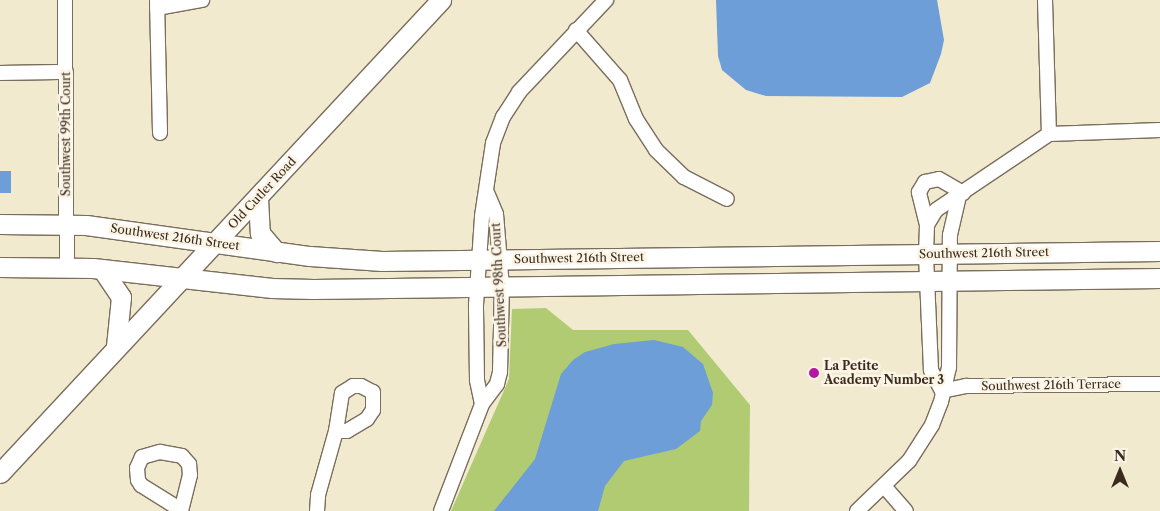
<!DOCTYPE html>
<html>
<head>
<meta charset="utf-8">
<style>
	body { margin:0 }
	#map { position:relative; width:1160px; height:511px; overflow:hidden; background:#f1eacf; font-family:"Libre Caslon Text",serif }
	div>[style] { position:absolute }
	[style*='--x'] { left:calc(var(--x)*1px); top:calc(var(--y)*1px); width:calc(var(--w)*1px); rotate:calc(var(--a)*1deg) }
	.green>* { inset:0; background:#b0cb71 }
	.water>* { inset:0; background:#6d9ed7; transform-origin:0 0 }
	.roads { filter:drop-shadow(1px 0 #7b6d5c) drop-shadow(-1px 0 #7b6d5c) drop-shadow(0 1px #7b6d5c) drop-shadow(0 -1px #7b6d5c) }
	.street>* { height:14px; margin:-7px; padding:0 7px; transform-origin:7px; border-radius:7px; background:#fff }
	.secondary>* { height:19px; margin:-9.5px; padding:0 9.5px; transform-origin:9.5px; border-radius:9.5px; background:#fff }
	.dots>* { width:14px; height:14px; translate:-50% -50%; box-sizing:border-box; border:2px solid #fcf5e5; border-radius:50% }
	span { translate:-50% -50%; white-space:nowrap; text-align:center; line-height:1.15; -webkit-text-stroke:5px #fcf5e5; paint-order:stroke }
	.street-label { font-size:12px; color:#3b2a1e }
	.poi-label { font-size:12px; color:#3b2a1e; font-weight:700 }
	.left { translate:0 -50%; text-align:left }
	.north { position:absolute; left:1095px; top:446px; width:50px; height:50px; -webkit-text-stroke:4px #fcf5e5; paint-order:stroke; rotate:0deg; font-size:14px; font-weight:700; line-height:20px; text-align:center; color:#3b2a1e }
	.north::after { content:''; display:block; margin:auto; width:18px; height:22px; background:#3b2a1e; clip-path:polygon(50% 0,100% 100%,50% 72%,0 100%) }
</style>
</head>
<body>
<div id="map">
	<div class="green">
		<div style="clip-path:polygon(546px 308px,573px 330px,688px 330px,750px 405px,749px 511px,451px 511px,509px 379px,512px 309px)"></div>
	</div>
	<div class="water">
		<div style="clip-path:polygon(716px 0,937px 0,944px 40px,941px 54px,930px 83px,902px 97px,766px 96px,746px 90px,722px 70px,718px 56px)"></div>
		<div style="left:0;top:171px;width:11px;height:22px"></div>
		<div style="clip-path:polygon(654px 340px,683px 347px,703px 364px,713px 393px,712px 405px,701px 421px,700px 431px,676px 449px,624px 461px,605px 486px,598px 511px,494px 511px,535px 459px,561px 374px,573px 360px,585px 352px,614px 344px)"></div>
	</div>
	<div class="roads">
		<div class="street">
			<div style="--x:65;--y:0;--w:267;--a:89.6"></div>
			<div style="--x:157;--y:0;--w:133;--a:88.7"></div>
			<div style="--x:1045;--y:0;--w:134;--a:88.3"></div>
			<div style="--x:157;--y:8;--w:46;--a:-10.1"></div>
			<div style="--x:576;--y:30;--w:67;--a:48.7"></div>
			<div style="--x:620;--y:80;--w:42;--a:67.7"></div>
			<div style="--x:636;--y:119;--w:37;--a:57"></div>
			<div style="--x:656;--y:150;--w:39;--a:44"></div>
			<div style="--x:684;--y:177;--w:48;--a:27.1"></div>
			<div style="--x:0;--y:73;--w:66;--a:-0.9"></div>
			<div style="--x:927;--y:225;--w:34;--a:-104"></div>
			<div style="--x:919;--y:192;--w:12;--a:-59"></div>
			<div style="--x:925;--y:182;--w:14;--a:-12"></div>
			<div style="--x:939;--y:179;--w:28;--a:30"></div>
			<div style="--x:353;--y:386;--w:8;--a:0"></div>
			<div style="--x:361;--y:386;--w:13;--a:27"></div>
			<div style="--x:373;--y:392;--w:18;--a:90"></div>
			<div style="--x:373;--y:410;--w:11;--a:124"></div>
			<div style="--x:367;--y:419;--w:23;--a:149"></div>
			<div style="--x:347;--y:431;--w:11;--a:180"></div>
			<div style="--x:336;--y:431;--w:38;--a:-81"></div>
			<div style="--x:342;--y:393;--w:13;--a:-32"></div>
			<div style="--x:942;--y:391;--w:24;--a:-118"></div>
			<div style="--x:931;--y:370;--w:116;--a:-92.5"></div>
			<div style="--x:926;--y:254;--w:29;--a:-88"></div>
			<div style="--x:927;--y:225;--w:17;--a:-59"></div>
			<div style="--x:936;--y:210;--w:136;--a:-33.9"></div>
			<div style="--x:1049;--y:134;--w:111;--a:-2.1"></div>
			<div style="--x:942;--y:391;--w:25;--a:-12"></div>
			<div style="--x:966;--y:386;--w:194;--a:-0.6"></div>
			<div style="--x:482;--y:404;--w:25;--a:-102"></div>
			<div style="--x:477;--y:380;--w:75;--a:-90.8"></div>
			<div style="--x:476;--y:305;--w:89;--a:-86.1"></div>
			<div style="--x:482;--y:216;--w:74;--a:-81.4"></div>
			<div style="--x:493;--y:143;--w:28;--a:-69"></div>
			<div style="--x:503;--y:117;--w:30;--a:-57"></div>
			<div style="--x:519;--y:92;--w:127;--a:-46.6"></div>
			<div style="--x:160;--y:452;--w:22;--a:10"></div>
			<div style="--x:182;--y:456;--w:11;--a:49"></div>
			<div style="--x:189;--y:464;--w:11;--a:85"></div>
			<div style="--x:190;--y:475;--w:36;--a:104"></div>
			<div style="--x:181;--y:510;--w:47;--a:-148"></div>
			<div style="--x:141;--y:485;--w:6;--a:-121"></div>
			<div style="--x:138;--y:480;--w:12;--a:-95"></div>
			<div style="--x:137;--y:468;--w:12;--a:-66"></div>
			<div style="--x:142;--y:457;--w:19;--a:-16"></div>
			<div style="--x:884;--y:486;--w:33;--a:49"></div>
			<div style="--x:317;--y:511;--w:16;--a:-86"></div>
			<div style="--x:318;--y:495;--w:66;--a:-74.3"></div>
			<div style="--x:441;--y:511;--w:115;--a:-69"></div>
			<div style="--x:482;--y:404;--w:25;--a:-53"></div>
			<div style="--x:497;--y:384;--w:12;--a:-76"></div>
			<div style="--x:500;--y:372;--w:85;--a:-88.7"></div>
			<div style="--x:502;--y:287;--w:73;--a:-94.7"></div>
			<div style="--x:496;--y:214;--w:23;--a:-113"></div>
			<div style="--x:857;--y:511;--w:72;--a:-43.9"></div>
			<div style="--x:909;--y:461;--w:43;--a:-57.4"></div>
			<div style="--x:932;--y:425;--w:25;--a:-69"></div>
			<div style="--x:941;--y:402;--w:36;--a:-77"></div>
			<div style="--x:949;--y:367;--w:132;--a:-89.6"></div>
			<div style="--x:950;--y:235;--w:40;--a:-77"></div>
		</div>
		<div class="secondary">
			<div style="--x:258;--y:198;--w:35;--a:87"></div>
			<div style="--x:260;--y:233;--w:25;--a:50"></div>
			<div style="--x:0;--y:224;--w:86;--a:0.7"></div>
			<div style="--x:86;--y:225;--w:226;--a:7.9"></div>
			<div style="--x:310;--y:256;--w:72;--a:4"></div>
			<div style="--x:382;--y:261;--w:778;--a:-0.74"></div>
			<div style="--x:0;--y:267;--w:93;--a:0.6"></div>
			<div style="--x:93;--y:268;--w:180;--a:6.4"></div>
			<div style="--x:272;--y:288;--w:41;--a:1.4"></div>
			<div style="--x:313;--y:289;--w:847;--a:-0.74"></div>
			<div style="--x:102;--y:269;--w:34;--a:56"></div>
			<div style="--x:121;--y:297;--w:49;--a:95.8"></div>
			<div style="--x:0;--y:473;--w:647;--a:-47.01"></div>
		</div>
	</div>
	<div class="dots">
		<div style="left:814px;top:373px;background:#b5179e"></div>
	</div>
	<div class="street-label">
		<span style="left:66px;top:134px;rotate:-90deg">Southwest 99th Court</span>
		<span style="left:262px;top:193px;rotate:-47deg">Old Cutler Road</span>
		<span style="left:175px;top:237px;rotate:8deg">Southwest 216th Street</span>
		<span style="left:984px;top:253px;rotate:-1deg">Southwest 216th Street</span>
		<span style="left:579px;top:258px;rotate:-1deg">Southwest 216th Street</span>
		<span style="left:499px;top:285px;rotate:-93deg">Southwest 98th Court</span>
		<span style="left:1051px;top:385px;rotate:-1deg">Southwest 216th Terrace</span>
	</div>
	<div class="poi-label">
		<span class="left" style="left:824px;top:373px">La Petite<br>Academy Number 3</span>
	</div>
	<div class="north">N</div>
</div>
</body>
</html>
